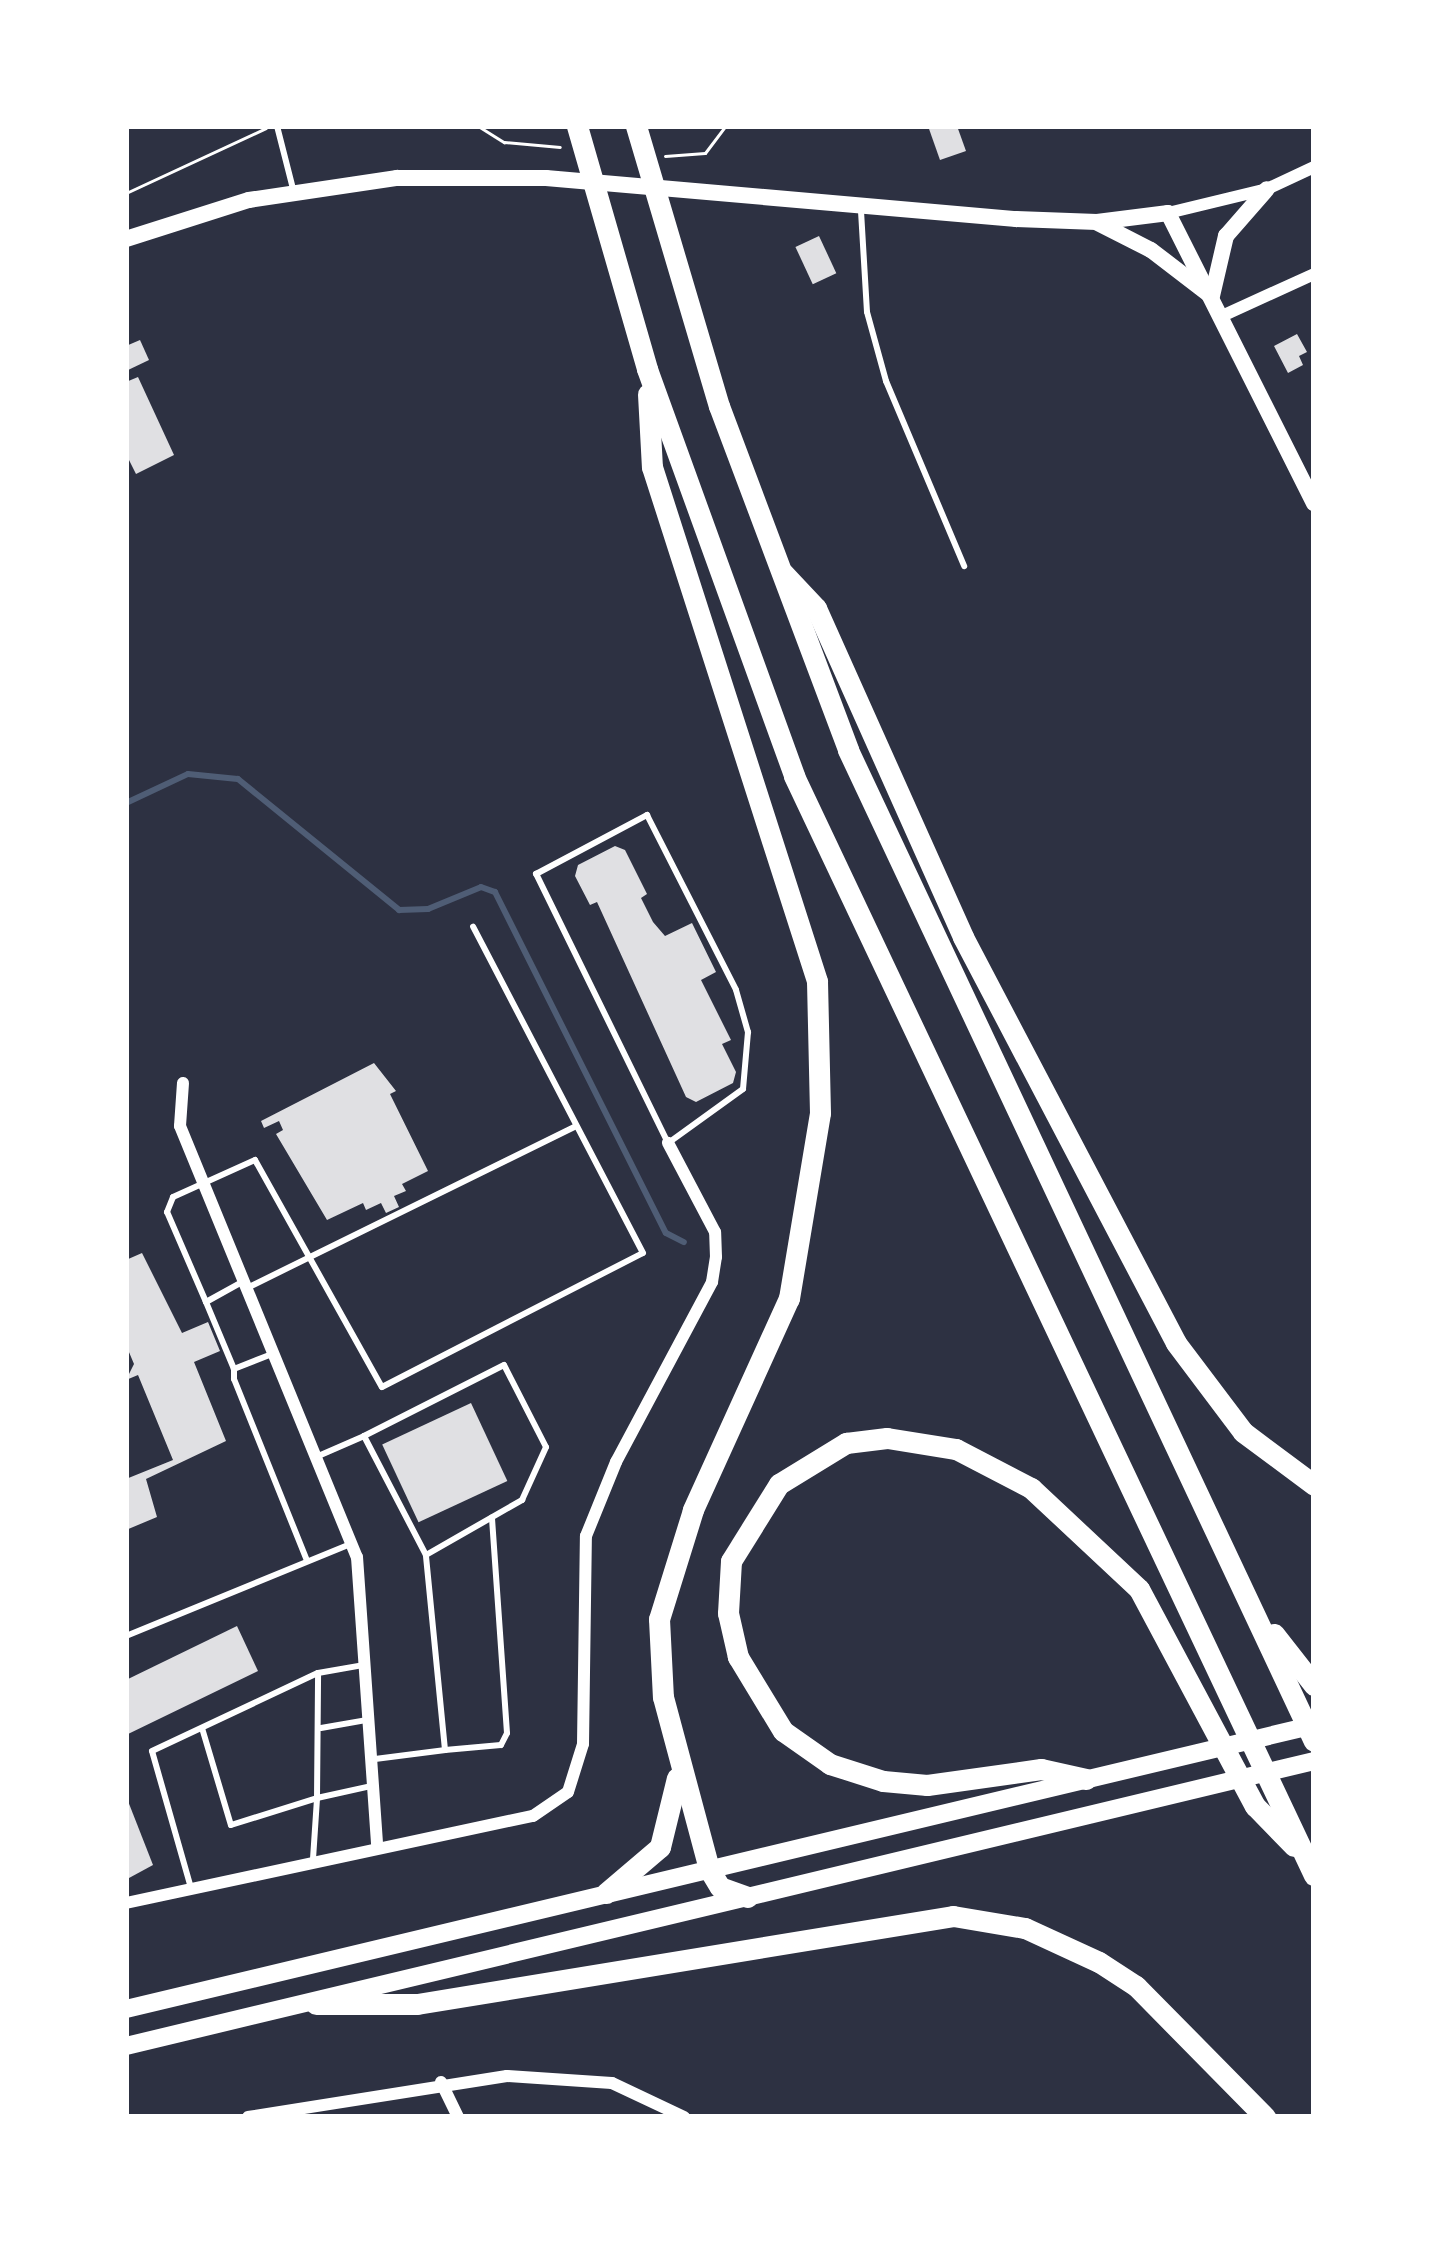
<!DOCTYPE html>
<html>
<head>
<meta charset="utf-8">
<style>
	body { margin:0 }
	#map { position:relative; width:1440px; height:2243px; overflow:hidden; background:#2d3142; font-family:Karla,sans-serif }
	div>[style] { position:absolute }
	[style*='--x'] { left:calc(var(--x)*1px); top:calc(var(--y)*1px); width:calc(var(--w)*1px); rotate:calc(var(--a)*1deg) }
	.stream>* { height:6px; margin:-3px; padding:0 3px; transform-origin:3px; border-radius:3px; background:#4f5d75 }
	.building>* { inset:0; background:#e0e0e3; transform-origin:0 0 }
	.path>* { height:3px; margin:-1.5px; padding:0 1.5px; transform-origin:1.5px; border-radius:1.5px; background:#fff }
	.service>* { height:6px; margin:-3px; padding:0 3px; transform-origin:3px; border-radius:3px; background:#fff }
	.minor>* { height:12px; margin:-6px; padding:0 6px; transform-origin:6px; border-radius:6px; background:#fff }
	.secondary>* { height:16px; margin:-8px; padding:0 8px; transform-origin:8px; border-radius:8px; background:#fff }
	.primary>* { height:18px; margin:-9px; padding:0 9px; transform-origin:9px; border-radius:9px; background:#fff }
	.motorway>* { height:21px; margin:-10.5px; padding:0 10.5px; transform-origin:10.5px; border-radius:10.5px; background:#fff }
	span { translate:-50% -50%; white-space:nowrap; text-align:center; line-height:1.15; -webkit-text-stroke:10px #fff; paint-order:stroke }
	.frame { position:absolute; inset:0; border:129px solid #fff; pointer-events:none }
</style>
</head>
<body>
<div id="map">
	<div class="stream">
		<div style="--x:126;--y:803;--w:68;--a:-25.1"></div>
		<div style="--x:188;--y:774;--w:50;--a:5.7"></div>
		<div style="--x:238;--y:779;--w:208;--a:39.1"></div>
		<div style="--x:399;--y:910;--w:29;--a:-2"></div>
		<div style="--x:428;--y:909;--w:57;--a:-22.5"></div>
		<div style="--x:481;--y:887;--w:15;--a:20"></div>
		<div style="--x:495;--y:892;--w:381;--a:63.4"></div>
		<div style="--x:666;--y:1233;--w:20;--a:27"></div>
	</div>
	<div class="building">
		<div style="clip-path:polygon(928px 126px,957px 126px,966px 151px,940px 160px)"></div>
		<div style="left:819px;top:236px;width:41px;height:26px;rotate:65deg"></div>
		<div style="clip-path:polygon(1297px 334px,1307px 352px,1299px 356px,1303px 365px,1288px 373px,1274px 346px)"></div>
		<div style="clip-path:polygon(140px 340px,149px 360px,126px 371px,126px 346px)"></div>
		<div style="clip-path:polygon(138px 377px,174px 455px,136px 474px,126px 454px,126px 382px)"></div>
		<div style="clip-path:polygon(615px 846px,625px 850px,647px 894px,641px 898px,653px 922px,665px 936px,692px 923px,716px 972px,701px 980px,731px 1040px,722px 1044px,736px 1072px,733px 1083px,696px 1102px,686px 1097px,597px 902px,590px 905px,575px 876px,578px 865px)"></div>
		<div style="clip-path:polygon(374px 1063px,396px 1091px,390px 1094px,428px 1171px,402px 1184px,406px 1191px,394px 1196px,399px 1207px,386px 1213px,381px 1203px,366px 1210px,363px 1203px,327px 1220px,276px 1134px,283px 1130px,279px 1121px,264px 1128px,261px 1121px)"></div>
		<div style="clip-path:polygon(142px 1253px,182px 1333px,208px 1322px,220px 1351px,194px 1362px,226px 1441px,146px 1479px,157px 1517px,126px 1530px,126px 1479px,173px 1460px,138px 1375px,126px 1380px,134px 1364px,126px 1345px,126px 1260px)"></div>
		<div style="left:471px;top:1403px;width:86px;height:98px;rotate:65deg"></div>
		<div style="clip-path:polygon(237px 1626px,258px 1671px,126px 1735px,126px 1680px)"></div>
		<div style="clip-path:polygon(126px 1796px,153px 1865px,129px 1878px,126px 1875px)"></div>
	</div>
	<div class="path">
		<div style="--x:478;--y:126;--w:31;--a:32"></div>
		<div style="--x:504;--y:142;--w:56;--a:5.1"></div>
		<div style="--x:665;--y:156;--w:40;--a:-4.3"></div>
		<div style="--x:705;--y:153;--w:34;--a:-53"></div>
		<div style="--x:126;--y:193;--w:154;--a:-24.9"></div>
	</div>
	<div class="service">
		<div style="--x:277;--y:126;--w:65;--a:75.7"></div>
		<div style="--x:861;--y:211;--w:101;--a:86.6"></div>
		<div style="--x:867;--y:312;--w:72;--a:74.6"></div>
		<div style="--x:886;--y:381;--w:201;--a:67.1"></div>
		<div style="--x:647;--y:815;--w:196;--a:63"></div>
		<div style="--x:736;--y:990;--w:44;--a:74.1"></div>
		<div style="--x:748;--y:1032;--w:57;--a:95"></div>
		<div style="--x:743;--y:1089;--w:92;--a:144.2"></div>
		<div style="--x:668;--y:1143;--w:300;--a:-116.1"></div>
		<div style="--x:536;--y:874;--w:126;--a:-28"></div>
		<div style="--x:247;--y:1288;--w:367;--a:-26.2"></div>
		<div style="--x:206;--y:1302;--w:98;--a:-113.4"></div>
		<div style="--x:167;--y:1212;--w:16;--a:-68"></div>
		<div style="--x:173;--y:1197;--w:90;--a:-24.3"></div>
		<div style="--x:255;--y:1160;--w:260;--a:60.8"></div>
		<div style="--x:382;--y:1387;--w:293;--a:-27.2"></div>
		<div style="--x:643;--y:1253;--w:368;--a:-117.5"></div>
		<div style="--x:272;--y:1354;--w:41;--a:158.5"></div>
		<div style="--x:234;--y:1369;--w:10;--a:90"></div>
		<div style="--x:234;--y:1379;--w:196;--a:68.1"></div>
		<div style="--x:234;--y:1369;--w:73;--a:-112.7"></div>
		<div style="--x:206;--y:1302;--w:43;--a:-28.9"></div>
		<div style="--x:316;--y:1457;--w:52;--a:-23.6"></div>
		<div style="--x:364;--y:1436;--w:134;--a:62.5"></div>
		<div style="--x:426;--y:1555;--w:111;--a:-29.8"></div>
		<div style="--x:522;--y:1500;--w:58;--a:-65.6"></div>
		<div style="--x:546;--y:1447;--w:92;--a:-117.1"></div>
		<div style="--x:504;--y:1365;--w:157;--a:153.1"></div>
		<div style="--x:126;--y:1636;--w:242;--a:-22.3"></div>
		<div style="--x:202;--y:1728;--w:101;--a:73.4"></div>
		<div style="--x:231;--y:1825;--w:90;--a:-17.4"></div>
		<div style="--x:317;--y:1798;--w:125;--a:-89.5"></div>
		<div style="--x:321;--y:1728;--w:47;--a:-9.9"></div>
		<div style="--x:445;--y:1750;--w:56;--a:-5.1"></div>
		<div style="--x:501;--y:1745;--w:13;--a:-63"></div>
		<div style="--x:507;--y:1733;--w:216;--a:-94"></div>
		<div style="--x:375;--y:1759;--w:71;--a:-7.3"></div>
		<div style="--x:445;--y:1750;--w:196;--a:-95.6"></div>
		<div style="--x:313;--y:1859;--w:61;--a:-86.2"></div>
		<div style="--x:317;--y:1798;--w:55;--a:-12.5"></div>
		<div style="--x:191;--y:1888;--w:142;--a:-105.9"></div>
		<div style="--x:152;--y:1751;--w:183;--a:-25.2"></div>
		<div style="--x:318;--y:1673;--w:47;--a:-9.9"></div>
	</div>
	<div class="minor">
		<div style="--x:1168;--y:213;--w:102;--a:-13.6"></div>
		<div style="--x:1267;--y:189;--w:52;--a:-25.1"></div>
		<div style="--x:1222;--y:316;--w:101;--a:-24.5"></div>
		<div style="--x:183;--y:1083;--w:43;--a:94"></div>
		<div style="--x:180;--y:1126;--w:466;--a:67.7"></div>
		<div style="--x:357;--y:1557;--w:288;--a:86"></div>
		<div style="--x:126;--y:1903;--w:416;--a:-12.1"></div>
		<div style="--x:533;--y:1816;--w:42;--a:-34.4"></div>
		<div style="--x:568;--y:1792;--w:50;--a:-72.6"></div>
		<div style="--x:583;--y:1744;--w:208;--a:-89.2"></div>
		<div style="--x:586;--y:1536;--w:80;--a:-67.9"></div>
		<div style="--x:616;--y:1462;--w:204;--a:-61.9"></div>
		<div style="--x:712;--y:1282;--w:25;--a:-81"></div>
		<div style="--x:716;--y:1257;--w:25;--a:-92"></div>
		<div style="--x:715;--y:1232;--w:101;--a:-117.8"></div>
		<div style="--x:441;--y:2082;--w:39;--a:64"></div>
		<div style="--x:248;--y:2117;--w:262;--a:-9"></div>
		<div style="--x:507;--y:2076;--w:105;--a:3.8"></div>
		<div style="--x:612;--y:2083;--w:80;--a:25.3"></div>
	</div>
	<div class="secondary">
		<div style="--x:1098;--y:223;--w:59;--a:27"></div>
		<div style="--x:1151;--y:250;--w:71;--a:37.5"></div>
		<div style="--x:126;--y:239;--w:129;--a:-17.6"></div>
		<div style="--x:249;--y:200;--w:150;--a:-8.5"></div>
		<div style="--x:397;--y:178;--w:149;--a:0"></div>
		<div style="--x:546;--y:178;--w:472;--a:5"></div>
		<div style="--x:1016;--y:219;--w:81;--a:2.1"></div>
		<div style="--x:1097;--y:222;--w:72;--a:-7.2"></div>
		<div style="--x:1168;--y:213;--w:325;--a:63.3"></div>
		<div style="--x:1212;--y:296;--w:62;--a:-76.9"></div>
		<div style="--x:1226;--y:236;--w:62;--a:-48.9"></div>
	</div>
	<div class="primary">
		<div style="--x:126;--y:2009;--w:1221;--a:-13.44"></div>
		<div style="--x:126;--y:2046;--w:1222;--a:-13.49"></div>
	</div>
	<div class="motorway">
		<div style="--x:577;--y:126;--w:253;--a:73.9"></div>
		<div style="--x:647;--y:369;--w:433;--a:70.1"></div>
		<div style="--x:794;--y:776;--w:1216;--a:64.68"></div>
		<div style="--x:636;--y:126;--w:292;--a:73.5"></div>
		<div style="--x:719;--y:406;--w:367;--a:69.4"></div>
		<div style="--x:848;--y:750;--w:1095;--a:64.82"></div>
		<div style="--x:648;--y:394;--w:73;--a:86.9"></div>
		<div style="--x:652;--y:467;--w:540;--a:72.2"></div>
		<div style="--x:817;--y:981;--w:132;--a:88.7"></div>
		<div style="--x:820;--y:1113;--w:188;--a:99.5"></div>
		<div style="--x:789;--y:1298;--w:233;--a:114.4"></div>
		<div style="--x:693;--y:1510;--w:114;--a:107.3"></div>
		<div style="--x:659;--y:1619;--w:78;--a:87.1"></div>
		<div style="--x:663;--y:1697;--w:178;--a:75"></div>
		<div style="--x:709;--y:1869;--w:21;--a:59"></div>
		<div style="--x:720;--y:1887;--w:29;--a:20"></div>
		<div style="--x:783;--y:573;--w:48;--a:46.7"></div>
		<div style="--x:816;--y:608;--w:360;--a:65.9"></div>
		<div style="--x:963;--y:937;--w:458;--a:62.3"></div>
		<div style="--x:1176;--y:1343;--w:111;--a:53"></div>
		<div style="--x:1243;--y:1432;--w:89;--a:36.7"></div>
		<div style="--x:1274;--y:1634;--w:65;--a:51.9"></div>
		<div style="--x:1086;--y:1779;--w:46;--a:-167.5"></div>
		<div style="--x:1041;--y:1769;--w:115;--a:172"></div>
		<div style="--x:927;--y:1785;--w:44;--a:-174.8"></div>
		<div style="--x:883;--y:1781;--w:56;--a:-162.2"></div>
		<div style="--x:830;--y:1764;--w:57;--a:-144.9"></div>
		<div style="--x:783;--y:1731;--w:87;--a:-121.3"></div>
		<div style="--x:738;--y:1657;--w:45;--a:-102.8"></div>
		<div style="--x:728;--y:1613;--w:52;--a:-86.7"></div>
		<div style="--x:731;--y:1561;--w:91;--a:-58.1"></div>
		<div style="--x:779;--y:1484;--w:79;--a:-31.5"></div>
		<div style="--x:846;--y:1443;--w:41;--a:-7"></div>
		<div style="--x:887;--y:1438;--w:70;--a:9.1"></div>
		<div style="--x:956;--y:1449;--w:85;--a:27.5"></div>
		<div style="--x:1031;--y:1488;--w:148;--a:43.1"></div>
		<div style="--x:1139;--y:1589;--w:246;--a:61.9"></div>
		<div style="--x:1255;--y:1806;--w:56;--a:45.7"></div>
		<div style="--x:606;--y:1893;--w:71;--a:-40.4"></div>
		<div style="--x:660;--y:1847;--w:71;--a:-76.2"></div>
		<div style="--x:316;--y:2004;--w:101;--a:0"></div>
		<div style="--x:417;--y:2004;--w:543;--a:-9.32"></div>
		<div style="--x:953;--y:1916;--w:73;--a:9.5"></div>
		<div style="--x:1025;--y:1928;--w:81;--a:24.7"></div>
		<div style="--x:1099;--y:1962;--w:44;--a:33"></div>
		<div style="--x:1136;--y:1986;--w:184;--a:45.4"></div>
	</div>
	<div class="frame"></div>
</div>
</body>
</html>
